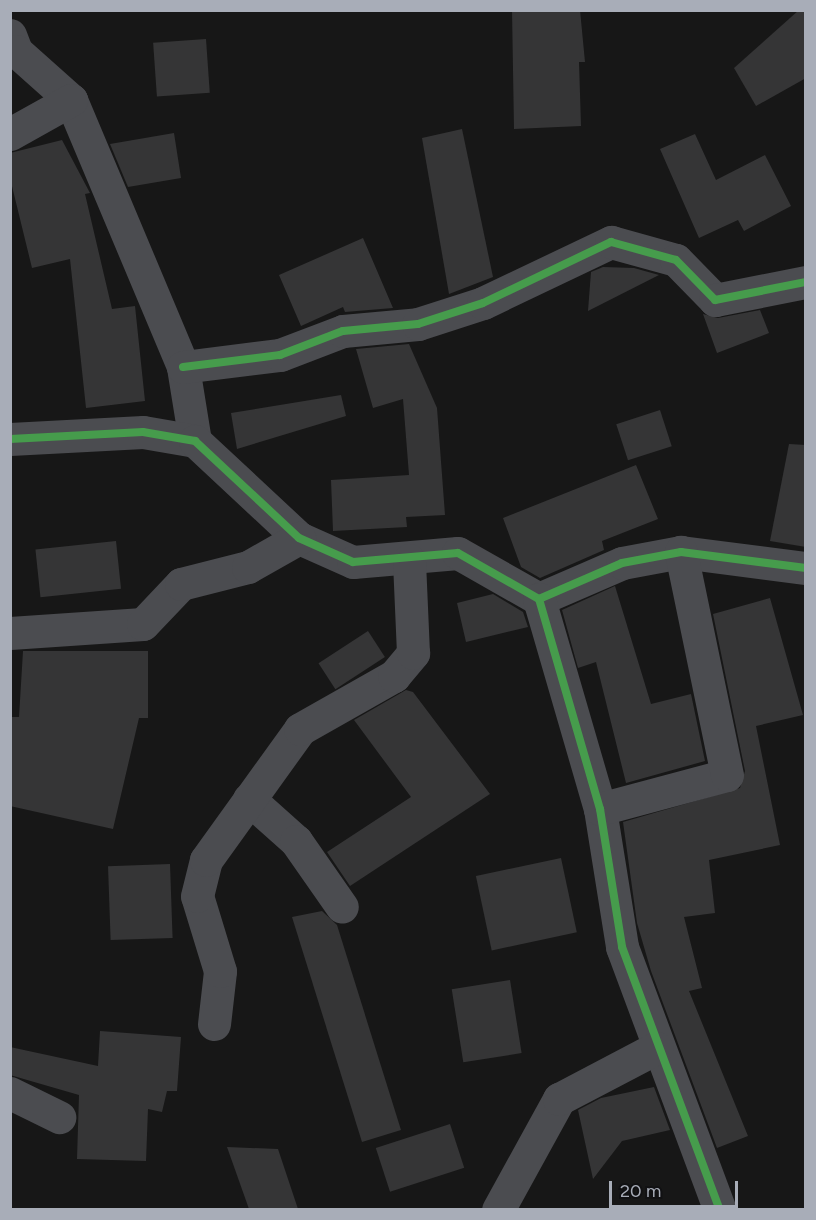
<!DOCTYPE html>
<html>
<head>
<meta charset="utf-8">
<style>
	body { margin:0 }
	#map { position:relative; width:816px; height:1220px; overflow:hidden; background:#171717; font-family:Figtree,sans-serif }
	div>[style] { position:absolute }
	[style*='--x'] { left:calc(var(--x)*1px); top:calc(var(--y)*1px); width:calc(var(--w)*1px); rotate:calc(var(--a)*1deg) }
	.building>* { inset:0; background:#353536; transform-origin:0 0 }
	.street>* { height:33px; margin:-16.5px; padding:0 16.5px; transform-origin:16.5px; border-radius:16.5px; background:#4b4c50 }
	.cycleway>* { height:8px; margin:-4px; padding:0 4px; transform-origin:4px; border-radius:4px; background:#469c4c }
	span { translate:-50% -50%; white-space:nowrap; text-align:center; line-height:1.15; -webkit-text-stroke:5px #111113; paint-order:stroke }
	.frame { position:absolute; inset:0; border:12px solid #a8adb8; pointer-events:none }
	.scale { position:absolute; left:609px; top:1181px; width:129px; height:27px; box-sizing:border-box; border:3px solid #a8adb8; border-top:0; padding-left:8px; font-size:18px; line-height:21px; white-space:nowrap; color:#a8adb8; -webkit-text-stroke:4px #111113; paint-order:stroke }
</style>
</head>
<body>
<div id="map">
	<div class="building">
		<div style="clip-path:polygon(512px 10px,580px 10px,585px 62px,579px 62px,581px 126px,514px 129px)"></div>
		<div style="clip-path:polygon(799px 10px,806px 10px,806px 78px,756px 106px,734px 68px)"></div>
		<div style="left:206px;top:39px;width:54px;height:53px;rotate:86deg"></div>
		<div style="clip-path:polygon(462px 129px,493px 277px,449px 294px,422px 138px)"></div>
		<div style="clip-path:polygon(174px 133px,181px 178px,128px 187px,110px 144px)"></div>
		<div style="clip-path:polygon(695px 134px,716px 180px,765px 155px,791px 206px,744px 231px,738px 220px,699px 238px,660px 149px)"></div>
		<div style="clip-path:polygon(62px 140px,90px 193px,85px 194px,112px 309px,135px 306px,145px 401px,86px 408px,70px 259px,32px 268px,10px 178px,10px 153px)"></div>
		<div style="clip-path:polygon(363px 238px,393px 308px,345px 312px,343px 307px,301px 326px,279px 275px)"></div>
		<div style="clip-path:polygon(603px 267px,634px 268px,659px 275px,588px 311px,591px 272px)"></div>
		<div style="clip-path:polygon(760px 310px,769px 333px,717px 353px,703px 314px,718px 318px)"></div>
		<div style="clip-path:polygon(409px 344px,437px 408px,445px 515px,406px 517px,407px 527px,333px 531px,331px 480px,409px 475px,403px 399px,373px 408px,356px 349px)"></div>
		<div style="clip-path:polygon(341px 395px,346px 416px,237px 449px,231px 413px)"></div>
		<div style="left:660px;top:410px;width:38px;height:46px;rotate:72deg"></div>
		<div style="clip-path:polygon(789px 444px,806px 445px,806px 547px,770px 541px)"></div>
		<div style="clip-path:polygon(636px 465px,658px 519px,602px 541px,604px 550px,540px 578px,521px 567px,503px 518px)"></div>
		<div style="left:116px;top:541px;width:48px;height:81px;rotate:84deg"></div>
		<div style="clip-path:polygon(615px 586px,651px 704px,691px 694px,705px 761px,626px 783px,596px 662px,578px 668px,562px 610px)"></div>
		<div style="clip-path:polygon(493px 594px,523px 612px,528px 627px,466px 642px,457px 603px)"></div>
		<div style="clip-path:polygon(770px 598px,803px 715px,756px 726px,780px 845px,709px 860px,715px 913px,684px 917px,702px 988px,689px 991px,748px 1136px,717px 1148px,651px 971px,637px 923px,623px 822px,740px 788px,745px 771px,713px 614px)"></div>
		<div style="left:368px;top:631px;width:31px;height:59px;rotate:57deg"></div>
		<div style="clip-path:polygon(23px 651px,148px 651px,148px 718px,139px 718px,113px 829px,10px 806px,10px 717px,19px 717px)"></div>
		<div style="clip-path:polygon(406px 690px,413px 692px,490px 794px,350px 886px,327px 852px,411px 797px,354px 720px)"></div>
		<div style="left:561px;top:858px;width:76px;height:87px;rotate:78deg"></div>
		<div style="left:170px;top:864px;width:74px;height:62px;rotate:88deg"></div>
		<div style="clip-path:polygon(322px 911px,337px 925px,401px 1130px,362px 1142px,292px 917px)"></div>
		<div style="left:510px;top:980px;width:74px;height:59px;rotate:81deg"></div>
		<div style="clip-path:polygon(100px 1031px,181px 1037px,177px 1091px,167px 1091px,162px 1112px,148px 1109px,146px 1161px,77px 1159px,79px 1095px,10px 1075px,10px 1047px,98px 1066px)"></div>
		<div style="clip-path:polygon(654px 1087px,670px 1130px,622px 1141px,593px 1179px,578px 1110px,601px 1098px)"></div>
		<div style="left:450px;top:1124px;width:46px;height:78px;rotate:72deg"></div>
		<div style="clip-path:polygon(227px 1147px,278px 1149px,298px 1209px,249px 1209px)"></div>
	</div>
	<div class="street">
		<div style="--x:10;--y:35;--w:17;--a:69"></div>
		<div style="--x:16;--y:51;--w:74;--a:41.7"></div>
		<div style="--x:71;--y:100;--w:290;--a:67.2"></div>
		<div style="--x:183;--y:367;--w:75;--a:80.8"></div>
		<div style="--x:10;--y:134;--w:70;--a:-29.1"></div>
		<div style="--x:183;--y:367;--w:98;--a:-7.1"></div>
		<div style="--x:280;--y:355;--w:67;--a:-20.9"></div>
		<div style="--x:343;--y:331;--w:75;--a:-5.3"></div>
		<div style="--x:418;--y:324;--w:68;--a:-17.9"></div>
		<div style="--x:483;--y:303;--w:142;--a:-25.5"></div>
		<div style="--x:611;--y:242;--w:67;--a:15.5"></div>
		<div style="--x:676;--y:260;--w:56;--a:45.7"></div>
		<div style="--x:715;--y:300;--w:93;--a:-11.2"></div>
		<div style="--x:10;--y:439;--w:133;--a:-3"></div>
		<div style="--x:143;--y:432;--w:53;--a:9.8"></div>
		<div style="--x:195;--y:441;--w:142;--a:43"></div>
		<div style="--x:299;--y:538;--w:59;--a:24"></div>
		<div style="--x:353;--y:562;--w:105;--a:-4.9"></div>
		<div style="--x:458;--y:553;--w:93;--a:29.6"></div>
		<div style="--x:539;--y:599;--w:90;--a:-23.4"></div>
		<div style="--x:622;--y:563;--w:60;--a:-10.6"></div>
		<div style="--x:681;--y:552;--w:126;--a:7.3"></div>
		<div style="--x:539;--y:599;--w:219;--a:73.8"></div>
		<div style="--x:600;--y:809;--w:140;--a:80.9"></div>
		<div style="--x:622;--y:947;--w:281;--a:69.6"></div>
		<div style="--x:10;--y:633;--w:133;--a:-3.9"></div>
		<div style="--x:143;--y:624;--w:55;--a:-46.5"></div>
		<div style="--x:181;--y:584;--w:69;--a:-14.2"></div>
		<div style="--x:248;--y:567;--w:59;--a:-29.6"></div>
		<div style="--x:249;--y:799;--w:63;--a:41.8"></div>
		<div style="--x:296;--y:841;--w:80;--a:55.1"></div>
		<div style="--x:600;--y:809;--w:131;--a:-15"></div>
		<div style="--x:727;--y:775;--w:228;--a:-101.7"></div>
		<div style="--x:214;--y:1024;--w:53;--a:-83.5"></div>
		<div style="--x:220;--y:971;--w:78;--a:-107"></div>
		<div style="--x:197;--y:896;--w:37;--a:-76"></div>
		<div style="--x:206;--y:860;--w:161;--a:-54.3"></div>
		<div style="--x:300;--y:729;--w:108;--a:-29.4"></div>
		<div style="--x:394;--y:676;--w:30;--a:-50"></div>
		<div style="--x:413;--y:653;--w:93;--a:-92.5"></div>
		<div style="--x:10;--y:1093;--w:55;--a:26.1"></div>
		<div style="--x:498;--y:1210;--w:127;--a:-61.2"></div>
		<div style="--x:559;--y:1099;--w:110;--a:-27.7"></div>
	</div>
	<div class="cycleway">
		<div style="--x:183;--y:367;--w:98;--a:-7.1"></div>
		<div style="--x:280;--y:355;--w:67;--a:-20.9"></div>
		<div style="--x:343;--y:331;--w:75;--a:-5.3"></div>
		<div style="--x:418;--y:324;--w:68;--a:-17.9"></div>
		<div style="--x:483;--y:303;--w:142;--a:-25.5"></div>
		<div style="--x:611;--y:242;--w:67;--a:15.5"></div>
		<div style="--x:676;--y:260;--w:56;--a:45.7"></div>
		<div style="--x:715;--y:300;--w:93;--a:-11.2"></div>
		<div style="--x:10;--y:439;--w:133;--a:-3"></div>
		<div style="--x:143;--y:432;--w:53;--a:9.8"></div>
		<div style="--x:195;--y:441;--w:142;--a:43"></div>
		<div style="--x:299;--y:538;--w:59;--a:24"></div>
		<div style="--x:353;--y:562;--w:105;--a:-4.9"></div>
		<div style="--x:458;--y:553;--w:93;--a:29.6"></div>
		<div style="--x:539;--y:599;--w:90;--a:-23.4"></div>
		<div style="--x:622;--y:563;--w:60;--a:-10.6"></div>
		<div style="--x:681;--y:552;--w:126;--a:7.3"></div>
		<div style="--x:539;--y:599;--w:219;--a:73.8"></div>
		<div style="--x:600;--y:809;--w:140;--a:80.9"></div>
		<div style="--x:622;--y:947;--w:281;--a:69.6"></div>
	</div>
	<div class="frame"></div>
	<div class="scale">20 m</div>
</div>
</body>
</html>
